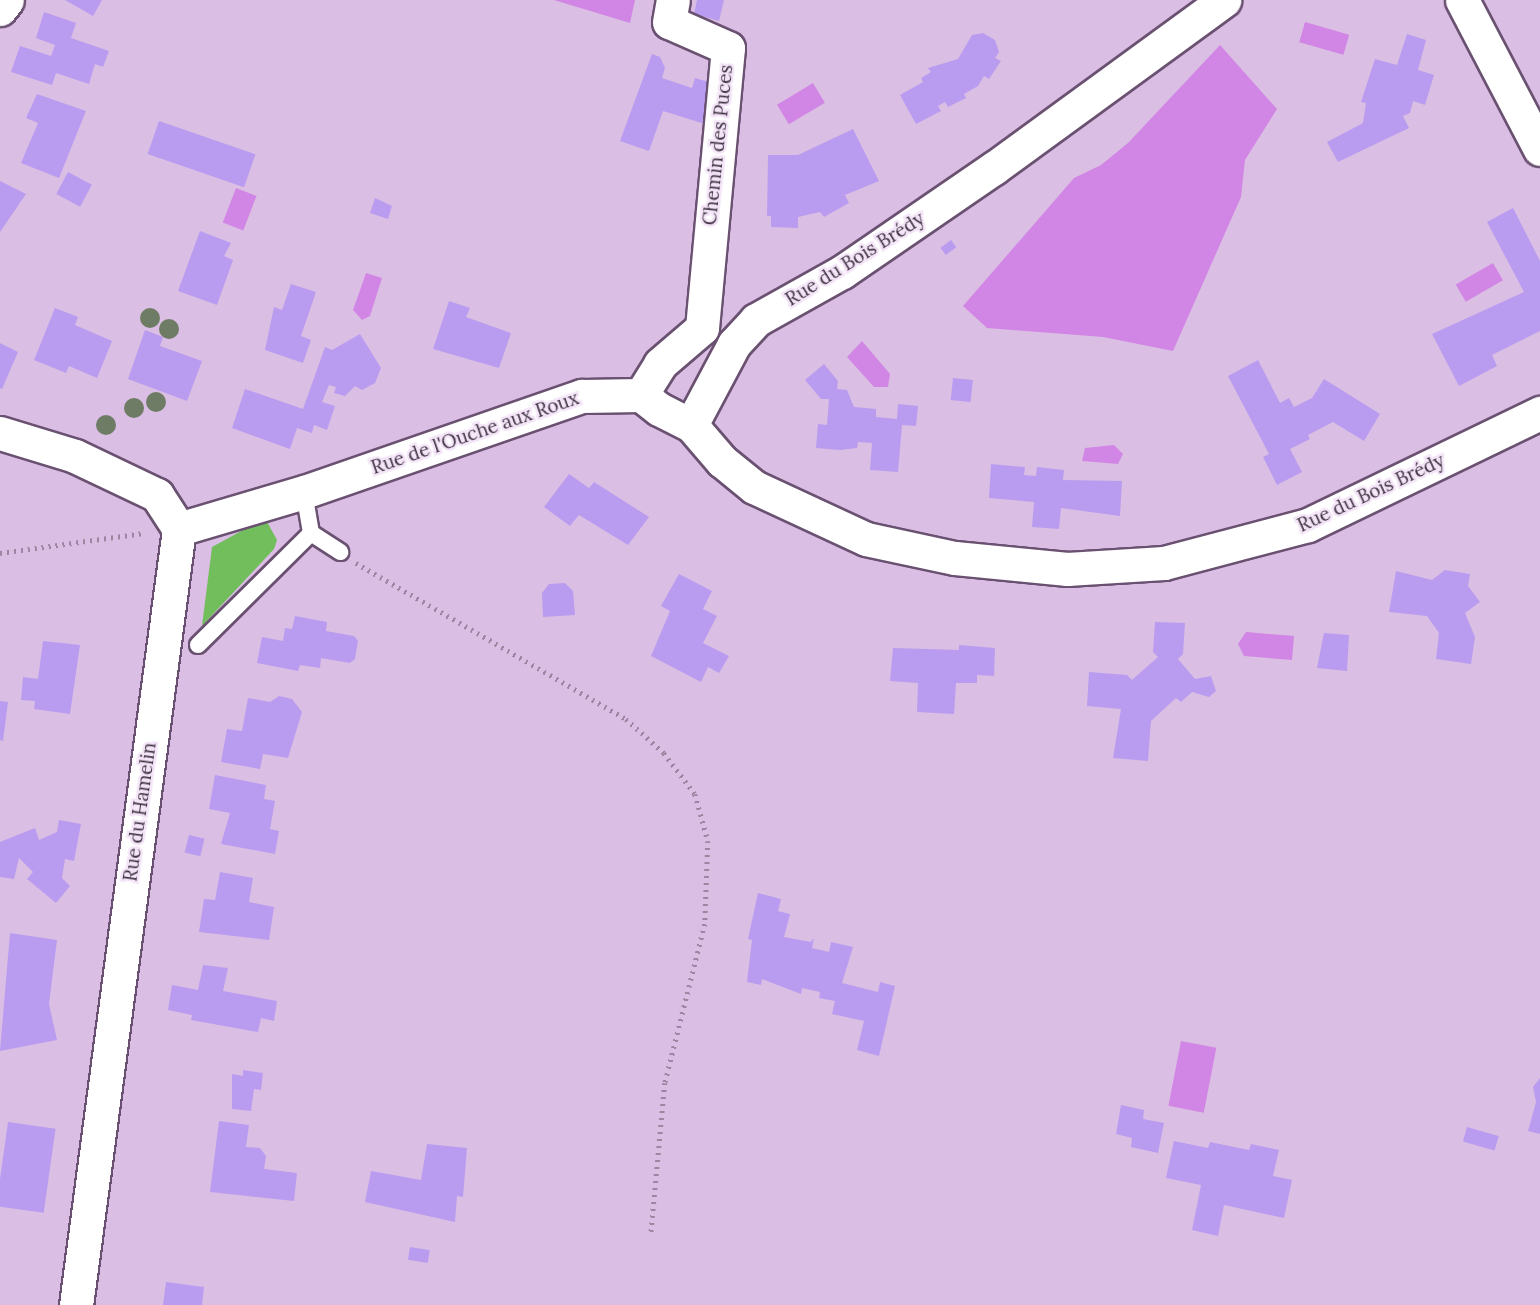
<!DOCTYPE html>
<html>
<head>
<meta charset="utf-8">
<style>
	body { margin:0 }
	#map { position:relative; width:1540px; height:1305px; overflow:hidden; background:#dbbee3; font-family:Lora,serif }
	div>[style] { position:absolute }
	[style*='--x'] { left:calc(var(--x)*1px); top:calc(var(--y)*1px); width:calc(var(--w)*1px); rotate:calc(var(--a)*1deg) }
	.green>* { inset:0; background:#72be5d }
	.water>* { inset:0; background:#d186e5; transform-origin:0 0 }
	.building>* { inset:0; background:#b99cf0; transform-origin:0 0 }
	.path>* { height:4.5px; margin-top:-2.25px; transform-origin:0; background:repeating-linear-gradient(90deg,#9c86a2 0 2px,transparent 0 7px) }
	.roads { filter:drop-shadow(2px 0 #6a5171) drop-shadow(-2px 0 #6a5171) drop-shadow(0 2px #6a5171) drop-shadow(0 -2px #6a5171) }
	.lane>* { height:16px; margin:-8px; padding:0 8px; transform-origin:8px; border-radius:8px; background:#fff }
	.street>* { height:33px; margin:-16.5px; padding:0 16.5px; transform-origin:16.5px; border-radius:16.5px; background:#fff }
	.trees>* { width:20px; height:20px; margin:-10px; border-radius:50%; background:#6e7c66 }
	span { translate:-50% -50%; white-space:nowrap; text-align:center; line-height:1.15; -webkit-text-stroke:5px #f3e4f7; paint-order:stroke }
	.street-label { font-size:19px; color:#3f3342 }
</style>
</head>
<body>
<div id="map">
	<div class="green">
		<div style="clip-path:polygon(265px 518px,277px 540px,274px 549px,202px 626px,212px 547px)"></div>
	</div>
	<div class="water">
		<div style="clip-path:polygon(554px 0,635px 0,630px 23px)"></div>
		<div style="left:1305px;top:22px;width:46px;height:21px;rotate:16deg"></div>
		<div style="clip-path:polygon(1220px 45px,1277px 109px,1245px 160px,1241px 197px,1173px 351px,1103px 337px,987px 328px,963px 306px,1074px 178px,1101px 165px,1128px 143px)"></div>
		<div style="left:813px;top:83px;width:23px;height:42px;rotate:59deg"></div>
		<div style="left:236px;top:188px;width:22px;height:37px;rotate:21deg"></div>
		<div style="left:1493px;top:263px;width:20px;height:43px;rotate:60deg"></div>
		<div style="clip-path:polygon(366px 273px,382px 278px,370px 316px,362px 320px,353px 310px)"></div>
		<div style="clip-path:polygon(862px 341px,890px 374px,888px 387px,874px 387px,847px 357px)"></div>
		<div style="clip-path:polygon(1114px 445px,1123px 454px,1118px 464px,1082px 461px,1085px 448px)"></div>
		<div style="clip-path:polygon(1246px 632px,1294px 636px,1292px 660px,1244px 656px,1238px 644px)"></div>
		<div style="left:1181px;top:1041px;width:36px;height:66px;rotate:11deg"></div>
	</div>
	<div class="building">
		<div style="clip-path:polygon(65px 0,102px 0,93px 16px)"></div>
		<div style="clip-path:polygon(697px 0,724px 0,719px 21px,694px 14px)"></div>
		<div style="clip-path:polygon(44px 12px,76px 23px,71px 38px,109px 51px,103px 67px,95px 64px,89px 84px,56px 73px,52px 85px,11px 72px,20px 46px,51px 56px,55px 45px,36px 38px)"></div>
		<div style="clip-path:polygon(983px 33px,995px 40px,999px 52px,995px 58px,1001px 61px,989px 79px,984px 76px,978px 86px,964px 94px,966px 98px,948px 107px,945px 102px,938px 106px,941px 111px,916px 124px,900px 95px,923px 82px,921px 78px,931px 72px,928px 68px,958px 59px,972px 35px)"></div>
		<div style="clip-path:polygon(1407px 34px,1426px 40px,1418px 70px,1434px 75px,1425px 105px,1413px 101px,1410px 113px,1403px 116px,1409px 128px,1338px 162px,1327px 142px,1363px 123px,1366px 103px,1361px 102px,1375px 59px,1397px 65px)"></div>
		<div style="clip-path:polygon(652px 54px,660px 57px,665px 68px,662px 78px,692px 88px,695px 78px,712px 83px,708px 125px,663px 111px,649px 151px,620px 141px)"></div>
		<div style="clip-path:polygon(37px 94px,86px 111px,59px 178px,21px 163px,38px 123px,26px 118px)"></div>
		<div style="left:159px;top:121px;width:102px;height:35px;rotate:19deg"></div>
		<div style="clip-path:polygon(853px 129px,879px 181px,845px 195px,849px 203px,824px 217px,820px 212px,798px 217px,798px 228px,771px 227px,771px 216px,767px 216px,768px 155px,798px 155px)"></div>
		<div style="left:68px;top:172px;width:27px;height:25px;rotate:28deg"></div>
		<div style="clip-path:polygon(0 181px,26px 194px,0 232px)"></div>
		<div style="clip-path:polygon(375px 198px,392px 206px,388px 219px,370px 213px)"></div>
		<div style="clip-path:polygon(1513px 208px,1540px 261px,1540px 331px,1492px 355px,1497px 366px,1459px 386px,1432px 334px,1524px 292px,1487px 222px)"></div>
		<div style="clip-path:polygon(200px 231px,231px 243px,224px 256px,233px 260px,217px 305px,178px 291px)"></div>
		<div style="left:951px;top:240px;width:9px;height:13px;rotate:54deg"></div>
		<div style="clip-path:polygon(291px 284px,316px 292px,301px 336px,311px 340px,303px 363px,265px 350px,274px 307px,282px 310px)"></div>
		<div style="clip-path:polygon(449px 301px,470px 308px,466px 317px,511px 333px,499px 368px,433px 349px)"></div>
		<div style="clip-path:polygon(55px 308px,78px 317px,75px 325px,112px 341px,97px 378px,69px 366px,66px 373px,34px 360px)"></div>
		<div style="clip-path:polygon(145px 330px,163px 337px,160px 346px,202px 361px,187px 401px,128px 379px)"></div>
		<div style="clip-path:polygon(360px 334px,381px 368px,375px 383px,362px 390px,355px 386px,345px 396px,334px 393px,336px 387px,329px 385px,322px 402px,335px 406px,327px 430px,314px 425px,312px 433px,297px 428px,290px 449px,232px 428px,245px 389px,303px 409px,325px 347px,332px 350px)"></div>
		<div style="clip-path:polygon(0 343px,18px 352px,2px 389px,0 388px)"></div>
		<div style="clip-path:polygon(1258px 360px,1280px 403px,1289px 398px,1294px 407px,1312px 398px,1324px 379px,1380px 414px,1364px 441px,1333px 422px,1308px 435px,1310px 439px,1290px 449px,1302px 472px,1277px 485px,1263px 457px,1269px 454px,1228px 376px)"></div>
		<div style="clip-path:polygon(824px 364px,838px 381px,837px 389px,847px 390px,854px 407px,876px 409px,876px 417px,897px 419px,898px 404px,918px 406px,916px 426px,902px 425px,898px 472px,870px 470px,872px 443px,858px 442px,857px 448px,840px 450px,816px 448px,818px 424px,827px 425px,829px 399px,821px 399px,805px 380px)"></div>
		<div style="left:953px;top:378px;width:20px;height:22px;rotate:6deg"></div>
		<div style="clip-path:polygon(991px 464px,1025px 467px,1024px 475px,1036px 476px,1037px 467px,1064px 470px,1063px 480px,1122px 481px,1120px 516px,1061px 508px,1059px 529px,1032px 527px,1034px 502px,989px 498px)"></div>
		<div style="clip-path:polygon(569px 474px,589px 488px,594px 482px,649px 517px,628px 545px,579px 515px,570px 526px,544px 507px)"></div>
		<div style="clip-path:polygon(1445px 570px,1470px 574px,1468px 586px,1480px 602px,1465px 613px,1475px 637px,1471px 664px,1436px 659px,1439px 633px,1427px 616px,1389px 612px,1396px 571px,1432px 580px)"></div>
		<div style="clip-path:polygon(679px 574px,712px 591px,703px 609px,717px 616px,703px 643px,729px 656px,719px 673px,708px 667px,701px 682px,651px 656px,670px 611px,661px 606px)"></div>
		<div style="clip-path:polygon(565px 583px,573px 591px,575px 615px,543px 617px,542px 593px,549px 584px)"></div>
		<div style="clip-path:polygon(295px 616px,327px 622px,326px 631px,354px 636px,358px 641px,355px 659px,350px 663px,321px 658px,320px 668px,300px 665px,298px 671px,257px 663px,262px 637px,283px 641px,285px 628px,292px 629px)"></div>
		<div style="clip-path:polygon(1155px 622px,1185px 623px,1183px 654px,1178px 659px,1195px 679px,1211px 676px,1216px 691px,1209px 697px,1192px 692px,1181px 702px,1176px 698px,1151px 721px,1148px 761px,1113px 758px,1121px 709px,1087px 706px,1089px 672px,1127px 675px,1132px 680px,1158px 657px,1153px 652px)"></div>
		<div style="clip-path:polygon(1324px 633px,1349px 635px,1347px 671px,1317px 668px)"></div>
		<div style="clip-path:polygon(43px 641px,80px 645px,70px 714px,34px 709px,35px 701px,21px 700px,23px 677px,38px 679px)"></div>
		<div style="clip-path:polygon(959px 645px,995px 648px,994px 676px,977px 675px,977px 683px,956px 683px,954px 714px,917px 712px,918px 683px,890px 681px,893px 648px,959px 650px)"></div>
		<div style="clip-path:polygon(279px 696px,292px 699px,302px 712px,288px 758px,263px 754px,260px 769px,221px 762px,227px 729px,242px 731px,248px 698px,270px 702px)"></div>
		<div style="clip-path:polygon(0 701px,8px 702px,3px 741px,0 740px)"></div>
		<div style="clip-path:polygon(215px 775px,266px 785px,264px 799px,275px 801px,270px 829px,279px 831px,275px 854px,221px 844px,230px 813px,209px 809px)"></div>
		<div style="clip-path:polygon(59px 820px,81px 824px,74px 861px,65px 859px,62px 878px,70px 886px,56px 903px,27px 879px,33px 872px,19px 858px,14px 879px,0 877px,0 842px,35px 828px,39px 840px,57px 832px)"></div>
		<div style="left:189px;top:835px;width:16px;height:18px;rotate:14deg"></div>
		<div style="clip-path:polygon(220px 872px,253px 878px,249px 902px,274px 907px,269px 940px,199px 932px,204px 899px,215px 900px)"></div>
		<div style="clip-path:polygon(758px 893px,781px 899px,778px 911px,790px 914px,784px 937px,811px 942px,814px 938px,812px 948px,829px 952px,831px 942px,853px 947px,842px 983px,878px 992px,880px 982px,895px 986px,879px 1056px,857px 1050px,864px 1021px,832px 1014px,835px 1001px,819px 998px,820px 992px,802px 988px,801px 994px,762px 979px,761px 985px,747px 982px,752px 940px,748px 939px)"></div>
		<div style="clip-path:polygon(10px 933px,57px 940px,49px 1004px,57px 1040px,0 1051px)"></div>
		<div style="clip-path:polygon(203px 965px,228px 968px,223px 991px,277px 1001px,274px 1021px,261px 1018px,258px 1032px,191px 1020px,192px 1015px,168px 1010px,172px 985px,198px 990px)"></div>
		<div style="clip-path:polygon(243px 1070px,263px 1073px,261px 1090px,254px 1089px,251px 1111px,232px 1109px,232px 1074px,243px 1076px)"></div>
		<div style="clip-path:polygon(1540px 1078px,1540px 1134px,1528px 1131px,1536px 1102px,1533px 1087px)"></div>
		<div style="clip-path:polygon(1121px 1105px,1144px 1110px,1143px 1119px,1164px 1123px,1158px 1153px,1131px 1147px,1132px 1138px,1116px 1134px)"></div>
		<div style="clip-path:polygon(219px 1121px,249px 1125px,246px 1147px,260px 1148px,266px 1156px,264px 1169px,297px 1173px,294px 1201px,210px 1192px)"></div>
		<div style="left:8px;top:1122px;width:48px;height:85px;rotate:8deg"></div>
		<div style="left:1467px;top:1127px;width:33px;height:15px;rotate:16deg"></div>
		<div style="clip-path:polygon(1174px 1141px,1208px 1148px,1210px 1142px,1249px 1150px,1251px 1144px,1279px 1150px,1273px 1176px,1292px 1180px,1284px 1218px,1224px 1205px,1218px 1236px,1192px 1230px,1201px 1185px,1166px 1178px)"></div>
		<div style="clip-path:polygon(427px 1144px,467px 1148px,463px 1197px,457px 1196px,455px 1222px,365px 1202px,371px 1171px,421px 1180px)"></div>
		<div style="left:410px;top:1247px;width:20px;height:13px;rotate:9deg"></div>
		<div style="clip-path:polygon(166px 1282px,204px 1287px,202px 1305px,163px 1305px)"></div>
	</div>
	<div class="path">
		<div style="--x:0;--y:553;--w:145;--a:-7.9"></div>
		<div style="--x:356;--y:563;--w:312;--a:30"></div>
		<div style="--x:626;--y:719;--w:51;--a:41.8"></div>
		<div style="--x:664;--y:753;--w:51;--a:52.9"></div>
		<div style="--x:695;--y:794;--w:49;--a:74.5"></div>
		<div style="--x:708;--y:841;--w:83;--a:92.1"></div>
		<div style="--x:705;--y:924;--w:164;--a:104.1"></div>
		<div style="--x:665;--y:1083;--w:151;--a:95.3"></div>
	</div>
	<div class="roads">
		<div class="lane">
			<div style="--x:311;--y:533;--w:35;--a:33"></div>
			<div style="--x:198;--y:645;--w:159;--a:-44.7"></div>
			<div style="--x:311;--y:533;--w:42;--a:-99.7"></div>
		</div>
		<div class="street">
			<div style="--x:1462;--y:0;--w:168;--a:62.4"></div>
			<div style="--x:0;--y:9;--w:11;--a:-52"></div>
			<div style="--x:641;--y:395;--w:23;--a:38"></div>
			<div style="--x:659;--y:409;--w:36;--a:27"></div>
			<div style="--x:691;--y:425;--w:48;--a:49.3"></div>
			<div style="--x:722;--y:461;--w:41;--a:39.1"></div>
			<div style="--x:754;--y:487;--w:123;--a:24.9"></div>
			<div style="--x:866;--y:539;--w:91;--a:12.1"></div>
			<div style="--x:955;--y:558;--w:113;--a:5.6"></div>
			<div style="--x:1067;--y:569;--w:97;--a:-3.5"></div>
			<div style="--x:1164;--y:563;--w:149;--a:-14.8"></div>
			<div style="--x:1308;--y:525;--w:258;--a:-25.8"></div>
			<div style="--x:641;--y:395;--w:36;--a:-58"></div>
			<div style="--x:660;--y:364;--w:55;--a:-40.6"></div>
			<div style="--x:702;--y:328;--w:281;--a:-84.7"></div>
			<div style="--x:728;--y:48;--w:64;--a:-156.2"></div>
			<div style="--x:669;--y:22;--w:22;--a:-80"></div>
			<div style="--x:691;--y:425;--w:92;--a:-62"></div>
			<div style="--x:734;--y:344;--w:33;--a:-47"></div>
			<div style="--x:756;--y:320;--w:98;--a:-29.2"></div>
			<div style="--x:842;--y:272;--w:184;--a:-34.4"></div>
			<div style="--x:994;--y:168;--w:285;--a:-36.1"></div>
			<div style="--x:0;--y:433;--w:78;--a:17"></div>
			<div style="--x:75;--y:456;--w:91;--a:25.4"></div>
			<div style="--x:157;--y:495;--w:40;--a:57.1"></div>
			<div style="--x:179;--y:529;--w:783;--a:97.56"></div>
			<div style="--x:179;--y:529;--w:130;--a:-16.5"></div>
			<div style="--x:304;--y:492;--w:294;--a:-19.1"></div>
			<div style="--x:582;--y:396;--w:59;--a:-1"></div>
		</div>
	</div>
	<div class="trees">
		<div style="left:150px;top:318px"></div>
		<div style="left:169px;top:329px"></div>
		<div style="left:156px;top:402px"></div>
		<div style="left:134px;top:408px"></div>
		<div style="left:106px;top:425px"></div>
	</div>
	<div class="street-label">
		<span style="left:718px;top:145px;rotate:-84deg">Chemin des Puces</span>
		<span style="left:855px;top:259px;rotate:-32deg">Rue du Bois Brédy</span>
		<span style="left:475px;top:433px;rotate:-19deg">Rue de l'Ouche aux Roux</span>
		<span style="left:1371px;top:493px;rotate:-25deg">Rue du Bois Brédy</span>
		<span style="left:140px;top:812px;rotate:-82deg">Rue du Hamelin</span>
	</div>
</div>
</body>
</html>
